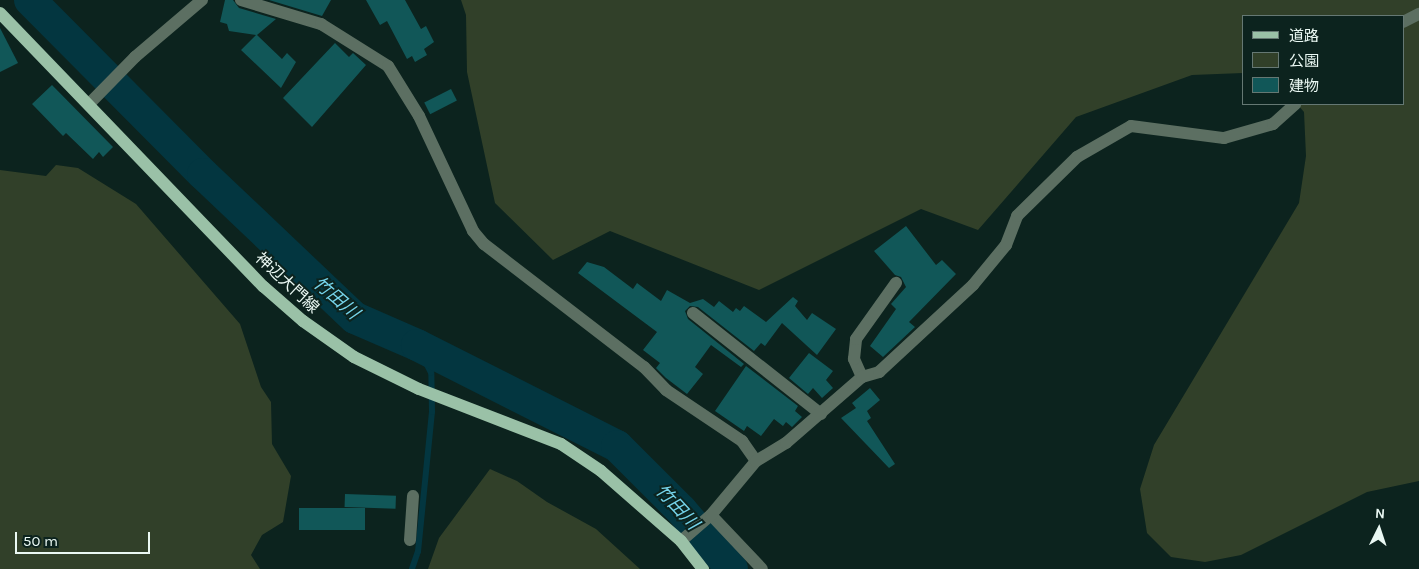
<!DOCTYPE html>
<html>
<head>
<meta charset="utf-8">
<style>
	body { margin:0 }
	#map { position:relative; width:1419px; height:569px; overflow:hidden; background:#0c231e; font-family:Karla,"Noto Sans JP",sans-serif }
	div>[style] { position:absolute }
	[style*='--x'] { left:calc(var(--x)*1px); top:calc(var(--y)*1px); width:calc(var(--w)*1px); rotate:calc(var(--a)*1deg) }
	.green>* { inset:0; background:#314029 }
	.stream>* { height:5.5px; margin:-2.75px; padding:0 2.75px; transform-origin:2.75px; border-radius:2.75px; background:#033640 }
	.river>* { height:32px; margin:-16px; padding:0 16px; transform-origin:16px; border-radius:16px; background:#033640 }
	.building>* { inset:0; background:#115758; transform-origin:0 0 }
	.minor>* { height:12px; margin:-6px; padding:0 6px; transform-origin:6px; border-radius:6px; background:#5c6f62 }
	.primary>* { height:12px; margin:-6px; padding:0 6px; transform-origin:6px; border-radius:6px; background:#9ac1a7 }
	span { translate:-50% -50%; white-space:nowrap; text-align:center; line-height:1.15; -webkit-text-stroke:4px #0c231e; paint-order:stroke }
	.street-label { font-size:16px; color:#eaf8f3 }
	.water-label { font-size:18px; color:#75d4eb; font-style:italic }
	.legend { position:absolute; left:1242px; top:15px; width:162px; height:90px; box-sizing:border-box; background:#0c231e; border:1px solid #657873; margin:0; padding:6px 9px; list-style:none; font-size:15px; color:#eaf8f3 }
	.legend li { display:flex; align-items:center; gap:10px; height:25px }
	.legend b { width:25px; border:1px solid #657873 }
	.north { position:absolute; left:1354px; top:504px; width:50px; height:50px; -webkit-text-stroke:4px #0c231e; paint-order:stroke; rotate:4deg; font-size:14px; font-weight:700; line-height:20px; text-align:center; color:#eaf8f3 }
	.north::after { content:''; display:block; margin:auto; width:18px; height:22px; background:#eaf8f3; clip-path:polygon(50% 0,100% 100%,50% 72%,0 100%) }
	.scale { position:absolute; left:15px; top:532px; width:135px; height:22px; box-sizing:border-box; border:2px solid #eaf8f3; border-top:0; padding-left:6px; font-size:15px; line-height:18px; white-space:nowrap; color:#eaf8f3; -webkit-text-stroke:4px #0c231e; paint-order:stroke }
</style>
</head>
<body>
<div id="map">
	<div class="green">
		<div style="clip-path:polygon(461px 0,1419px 0,1419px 481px,1367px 492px,1241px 555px,1205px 562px,1171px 557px,1147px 533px,1140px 489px,1154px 445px,1299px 203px,1306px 156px,1304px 112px,1297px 104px,1403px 104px,1403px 16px,1243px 16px,1243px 73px,1192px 75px,1076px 117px,978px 230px,921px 209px,759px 290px,610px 231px,553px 260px,495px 203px,467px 72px,466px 15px)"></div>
		<div style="clip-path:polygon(56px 165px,78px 168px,136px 204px,240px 324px,261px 387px,271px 402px,272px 444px,291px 476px,283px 522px,262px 535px,251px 555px,260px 569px,0 569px,0 170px,46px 176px)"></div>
		<div style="clip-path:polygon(490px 469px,517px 481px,547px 502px,596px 529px,640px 569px,428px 569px,439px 538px)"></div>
	</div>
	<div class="stream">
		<div style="--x:412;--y:569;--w:18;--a:-71"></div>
		<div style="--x:418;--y:552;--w:141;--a:-84.3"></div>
		<div style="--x:432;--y:412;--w:39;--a:-91"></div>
		<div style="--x:431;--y:373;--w:31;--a:-117"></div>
	</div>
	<div class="river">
		<div style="--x:30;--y:0;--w:245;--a:45.2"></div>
		<div style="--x:203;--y:174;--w:209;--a:43.5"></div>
		<div style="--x:355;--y:318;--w:68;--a:23.5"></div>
		<div style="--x:417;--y:345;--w:224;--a:26.8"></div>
		<div style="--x:617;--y:446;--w:91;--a:45"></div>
		<div style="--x:681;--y:510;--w:78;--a:49.2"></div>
	</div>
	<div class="building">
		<div style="clip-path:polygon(225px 0,233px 0,239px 8px,276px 19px,257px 35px,282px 59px,287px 53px,296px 62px,281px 88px,241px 50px,256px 35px,229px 31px,227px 24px,220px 22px)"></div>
		<div style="clip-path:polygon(269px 0,331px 0,322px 16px)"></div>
		<div style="clip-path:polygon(366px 0,405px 0,421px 29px,426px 26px,434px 42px,424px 49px,427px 55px,415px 62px,412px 56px,407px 59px,387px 21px,380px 25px)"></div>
		<div style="clip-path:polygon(0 28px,18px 63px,0 72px)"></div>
		<div style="clip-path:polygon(335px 43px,349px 57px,353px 53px,366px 65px,312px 127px,283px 98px)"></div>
		<div style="clip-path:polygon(52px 85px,113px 147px,103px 157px,99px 152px,93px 159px,66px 133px,63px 136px,32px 104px)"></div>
		<div style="left:451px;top:89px;width:13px;height:30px;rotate:63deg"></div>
		<div style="clip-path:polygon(906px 226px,936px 265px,942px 260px,956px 274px,909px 322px,915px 327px,883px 357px,870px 346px,896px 309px,891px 304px,906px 287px,901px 277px,895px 275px,874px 251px)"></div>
		<div style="clip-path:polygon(587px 262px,604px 267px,633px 289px,637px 283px,661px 301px,667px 290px,690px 303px,703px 299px,714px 307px,719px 301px,733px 312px,736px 308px,740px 311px,744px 306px,766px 322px,793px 297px,798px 301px,795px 306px,807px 320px,812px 313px,836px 329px,817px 355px,782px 323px,765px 346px,761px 343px,754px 351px,698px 307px,690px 306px,685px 311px,688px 319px,744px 364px,741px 367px,711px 345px,695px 367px,703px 374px,687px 394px,666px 378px,656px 368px,660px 363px,643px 350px,657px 332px,578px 273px)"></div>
		<div style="clip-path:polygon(809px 353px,833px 371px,826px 380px,833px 388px,822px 398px,813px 388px,808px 394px,789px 378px)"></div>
		<div style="clip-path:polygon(746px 366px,798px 406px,795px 411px,802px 417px,792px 427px,786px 422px,783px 426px,774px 419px,761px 436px,747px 426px,744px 431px,715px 411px)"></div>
		<div style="clip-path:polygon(870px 388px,880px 400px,867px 411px,871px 418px,867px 421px,895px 464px,889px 468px,841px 418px,856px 408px,852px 403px)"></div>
		<div style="left:345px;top:494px;width:51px;height:13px;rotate:2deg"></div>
		<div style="left:299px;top:508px;width:66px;height:22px"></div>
	</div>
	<div class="minor">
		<div style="--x:241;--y:0;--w:84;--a:16.7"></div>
		<div style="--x:321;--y:24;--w:79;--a:32.1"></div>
		<div style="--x:388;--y:66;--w:59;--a:58.2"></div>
		<div style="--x:419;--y:116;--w:127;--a:64.8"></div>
		<div style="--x:473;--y:231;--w:17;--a:50"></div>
		<div style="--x:484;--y:244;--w:202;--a:37.6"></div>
		<div style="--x:644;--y:367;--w:32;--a:46"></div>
		<div style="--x:666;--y:390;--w:92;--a:33.9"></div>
		<div style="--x:742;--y:441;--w:24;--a:55"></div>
		<div style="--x:1403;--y:22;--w:18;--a:-27"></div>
		<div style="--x:89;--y:104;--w:66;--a:-45.6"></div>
		<div style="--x:135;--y:57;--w:88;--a:-40.4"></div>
		<div style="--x:693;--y:313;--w:163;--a:38.3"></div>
		<div style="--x:862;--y:377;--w:20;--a:-114"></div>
		<div style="--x:854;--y:359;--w:20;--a:-84"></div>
		<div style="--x:856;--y:339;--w:69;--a:-54.5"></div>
		<div style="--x:711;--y:515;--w:74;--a:46.6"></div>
		<div style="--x:410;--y:540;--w:44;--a:-86.1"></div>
		<div style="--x:681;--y:541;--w:40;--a:-41"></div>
		<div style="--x:711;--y:515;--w:70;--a:-50.2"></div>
		<div style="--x:756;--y:461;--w:35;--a:-31"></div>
		<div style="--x:786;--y:443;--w:101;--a:-41"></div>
		<div style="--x:862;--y:377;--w:18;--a:-16"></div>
		<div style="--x:879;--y:372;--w:128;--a:-42.8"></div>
		<div style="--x:973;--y:285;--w:52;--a:-50.5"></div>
		<div style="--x:1006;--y:245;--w:31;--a:-69"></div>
		<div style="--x:1017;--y:216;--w:84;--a:-44.5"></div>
		<div style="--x:1077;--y:157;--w:62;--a:-29.9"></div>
		<div style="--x:1131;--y:126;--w:94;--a:7.4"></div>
		<div style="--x:1224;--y:138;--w:51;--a:-15.9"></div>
		<div style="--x:1273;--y:124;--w:30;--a:-42"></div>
	</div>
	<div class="primary">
		<div style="--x:0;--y:13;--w:380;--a:46.1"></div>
		<div style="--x:264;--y:287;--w:52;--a:41.1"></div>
		<div style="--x:303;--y:321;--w:62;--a:35.2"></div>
		<div style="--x:354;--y:357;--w:72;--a:26.2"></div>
		<div style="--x:419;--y:389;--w:152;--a:21.2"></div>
		<div style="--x:561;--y:444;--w:48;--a:34"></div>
		<div style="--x:601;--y:471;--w:106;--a:41.2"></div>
		<div style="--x:681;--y:541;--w:36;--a:52"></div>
	</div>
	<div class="street-label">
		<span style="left:287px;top:283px;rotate:43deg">神辺大門線</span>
	</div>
	<div class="water-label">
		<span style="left:336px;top:298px;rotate:41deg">竹田川</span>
		<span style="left:677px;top:507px;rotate:47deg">竹田川</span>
	</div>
	<ul class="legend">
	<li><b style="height:6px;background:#9ac1a7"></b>道路</li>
	<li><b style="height:14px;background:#314029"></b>公園</li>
	<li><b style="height:14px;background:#115758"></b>建物</li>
	</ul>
	<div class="north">N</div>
	<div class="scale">50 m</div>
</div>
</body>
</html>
